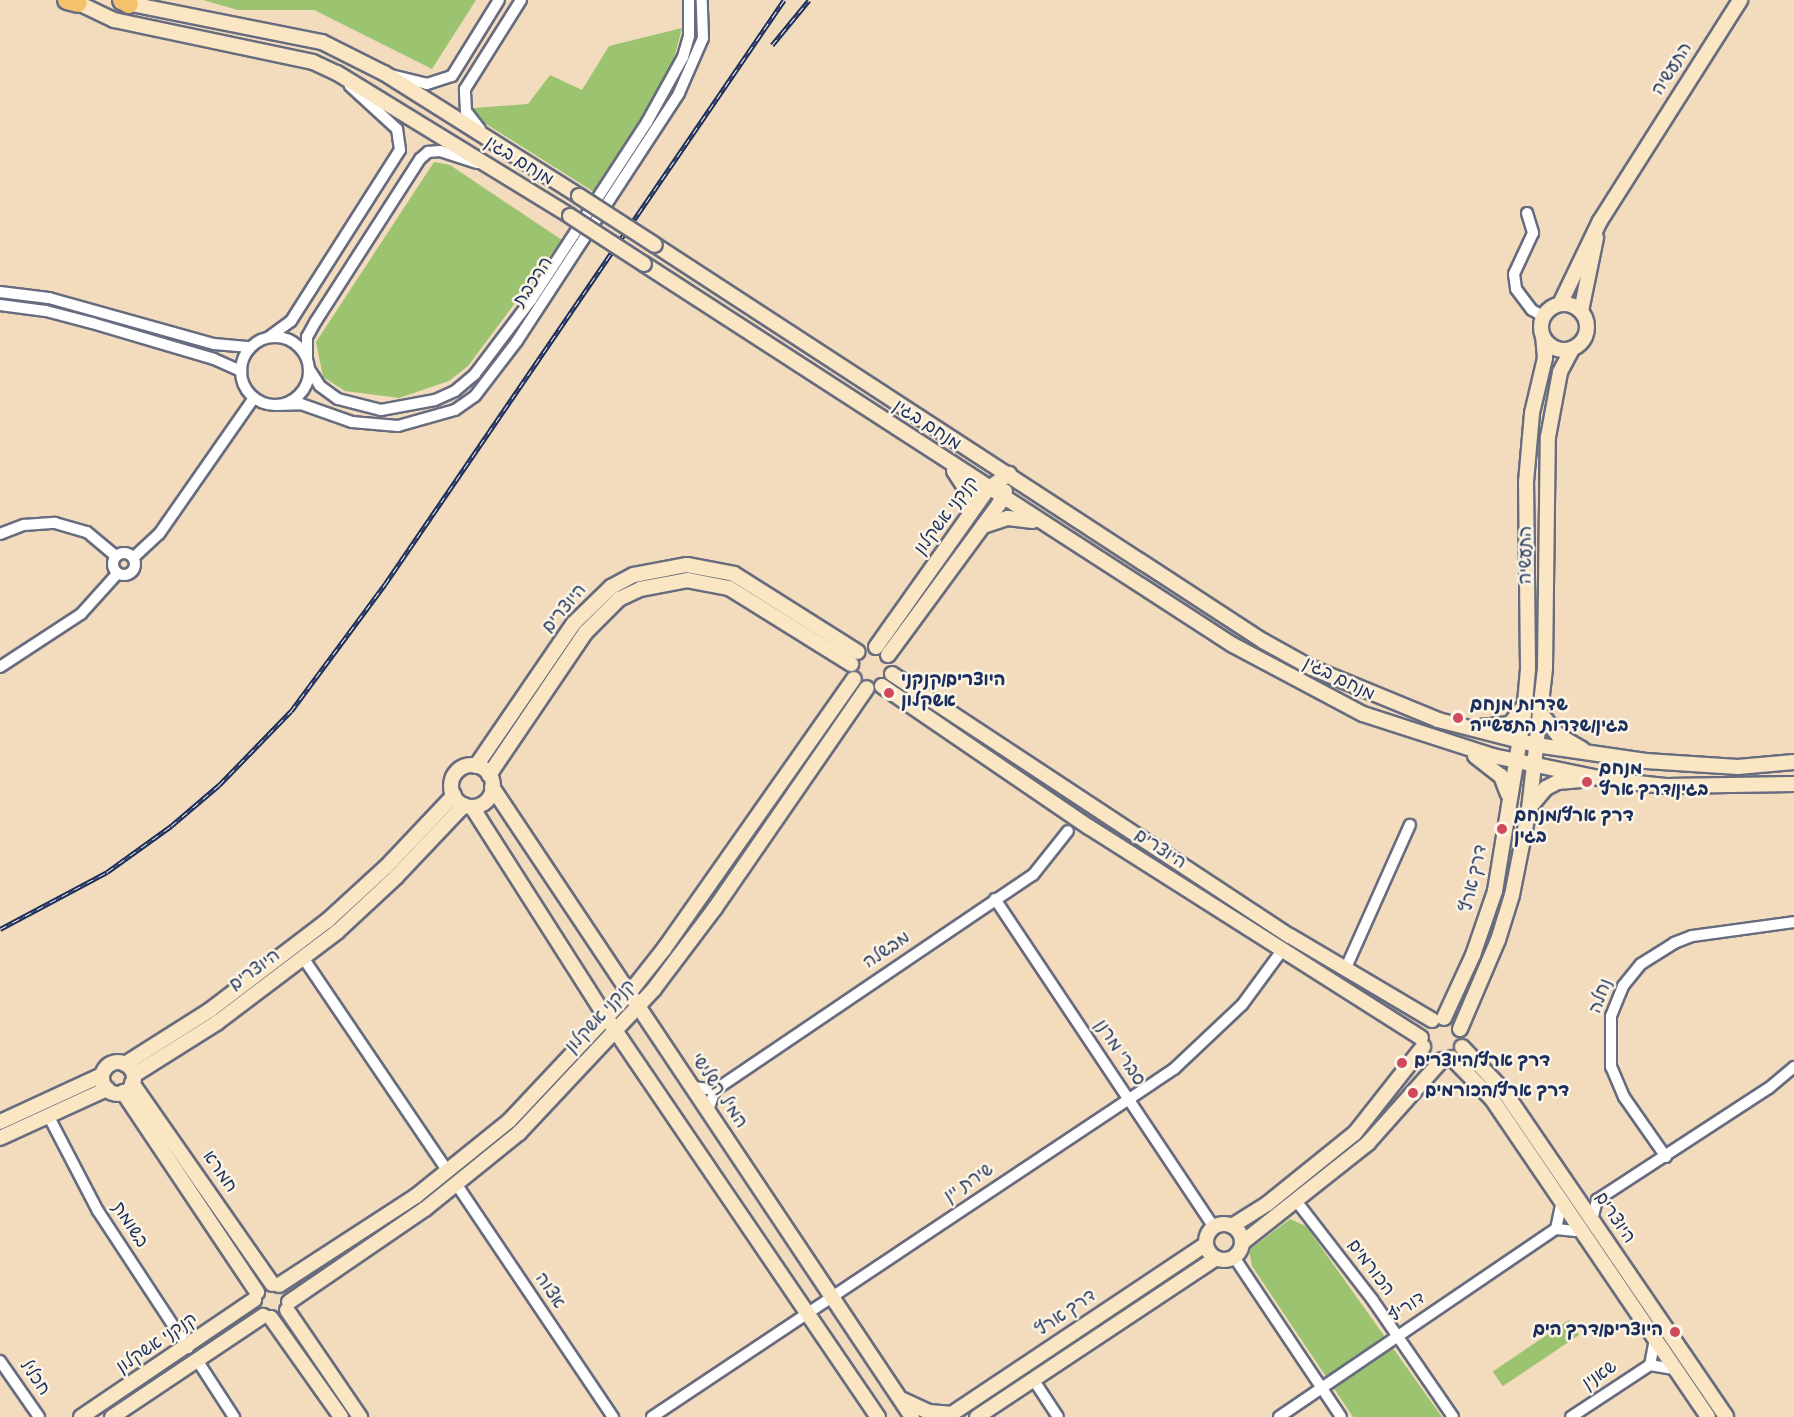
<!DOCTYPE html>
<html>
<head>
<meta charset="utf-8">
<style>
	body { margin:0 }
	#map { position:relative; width:1794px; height:1417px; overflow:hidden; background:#f3dcbd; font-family:"Gochi Hand","Playpen Sans Hebrew",sans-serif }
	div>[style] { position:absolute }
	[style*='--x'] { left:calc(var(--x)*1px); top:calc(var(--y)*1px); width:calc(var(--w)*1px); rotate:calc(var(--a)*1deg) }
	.green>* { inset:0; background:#9cc470; transform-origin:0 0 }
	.roads { filter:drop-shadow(2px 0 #676c7f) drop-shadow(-2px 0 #676c7f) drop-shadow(0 2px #676c7f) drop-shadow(0 -2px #676c7f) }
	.street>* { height:10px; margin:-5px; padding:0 5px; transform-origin:5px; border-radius:5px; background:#fff }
	.street>.ring { margin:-5px; padding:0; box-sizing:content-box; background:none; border:10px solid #fff; border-radius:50% }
	.secondary>* { height:14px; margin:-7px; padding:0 7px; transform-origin:7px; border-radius:7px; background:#fbe6c4 }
	.secondary>.ring { margin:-7px; padding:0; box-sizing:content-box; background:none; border:14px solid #fbe6c4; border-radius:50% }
	.highway>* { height:18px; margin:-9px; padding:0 9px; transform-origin:9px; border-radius:9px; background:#f5c16b }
	.rail>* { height:4.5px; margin-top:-2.25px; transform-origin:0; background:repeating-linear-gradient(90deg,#fcf5e5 0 7px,#1b2f5e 0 14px); box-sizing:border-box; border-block:2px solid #1b2f5e }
	.bridges { filter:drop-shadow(2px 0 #676c7f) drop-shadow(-2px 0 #676c7f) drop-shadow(0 2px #676c7f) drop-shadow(0 -2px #676c7f) }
	.secondary-bridge>* { height:14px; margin:-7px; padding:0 7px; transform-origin:7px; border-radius:7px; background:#fbe6c4 }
	.dots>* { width:16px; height:16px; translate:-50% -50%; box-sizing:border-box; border:3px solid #fcf5e5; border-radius:50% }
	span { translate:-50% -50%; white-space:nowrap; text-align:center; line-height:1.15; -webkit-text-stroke:5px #fcf5e5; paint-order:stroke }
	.street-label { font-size:18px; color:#1b2f5e }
	.poi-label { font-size:18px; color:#1b2f5e; font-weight:700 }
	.left { translate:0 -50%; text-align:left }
	.right { translate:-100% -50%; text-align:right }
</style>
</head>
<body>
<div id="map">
	<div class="green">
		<div style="clip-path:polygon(203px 0,476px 0,432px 69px,314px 10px,238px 10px)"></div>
		<div style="clip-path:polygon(682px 28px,671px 70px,594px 192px,483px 122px,473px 108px,528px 104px,550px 75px,582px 90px,609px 46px)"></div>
		<div style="clip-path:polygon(434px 162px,450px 165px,562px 240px,468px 366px,449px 381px,399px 398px,345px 391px,323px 377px,316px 342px)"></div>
		<div style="clip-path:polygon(1290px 1219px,1306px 1226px,1442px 1417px,1353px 1417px,1252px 1266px,1249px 1250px)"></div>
		<div style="left:1569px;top:1320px;width:18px;height:92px;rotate:56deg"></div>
	</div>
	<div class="roads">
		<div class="street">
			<div style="--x:391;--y:75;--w:37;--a:14"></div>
			<div style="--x:427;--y:84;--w:26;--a:-18"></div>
			<div style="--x:452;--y:76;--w:89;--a:-58.3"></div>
			<div style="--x:480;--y:129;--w:23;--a:-128"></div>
			<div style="--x:466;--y:111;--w:22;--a:-93"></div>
			<div style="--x:465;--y:89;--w:105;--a:-57.8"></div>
			<div style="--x:1527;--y:213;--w:21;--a:73"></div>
			<div style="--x:1533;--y:233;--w:45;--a:114.9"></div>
			<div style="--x:1514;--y:274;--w:15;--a:82"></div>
			<div style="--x:1516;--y:289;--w:26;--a:53"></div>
			<div style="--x:1532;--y:310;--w:13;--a:29"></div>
			<div style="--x:0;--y:292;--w:49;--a:7"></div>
			<div style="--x:49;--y:298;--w:171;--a:15.6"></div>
			<div style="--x:214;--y:344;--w:36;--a:5"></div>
			<div style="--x:0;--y:305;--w:46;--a:7.4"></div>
			<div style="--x:46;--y:311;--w:48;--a:14.6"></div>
			<div style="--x:92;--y:323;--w:127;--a:16.4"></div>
			<div style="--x:214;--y:359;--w:30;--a:24"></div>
			<div class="ring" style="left:241px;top:337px;width:58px;height:58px"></div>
			<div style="--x:269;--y:337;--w:27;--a:-36"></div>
			<div style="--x:291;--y:321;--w:203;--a:-57.5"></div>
			<div style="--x:400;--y:150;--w:21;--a:-98"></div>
			<div style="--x:397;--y:129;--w:64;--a:-137.5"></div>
			<div style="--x:307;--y:358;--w:21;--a:-90"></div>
			<div style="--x:307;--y:337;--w:18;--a:-61"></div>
			<div style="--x:316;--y:321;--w:193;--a:-57.3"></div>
			<div style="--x:420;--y:159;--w:11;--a:-41"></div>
			<div style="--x:428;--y:152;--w:12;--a:-5"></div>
			<div style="--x:440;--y:151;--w:39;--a:18"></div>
			<div style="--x:309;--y:369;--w:20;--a:57"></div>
			<div style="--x:320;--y:386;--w:22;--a:36"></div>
			<div style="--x:338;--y:399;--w:44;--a:14.3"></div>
			<div style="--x:381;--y:410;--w:55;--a:-10.5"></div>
			<div style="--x:435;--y:400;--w:22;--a:-24"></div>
			<div style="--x:455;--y:391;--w:26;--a:-40"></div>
			<div style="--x:475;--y:374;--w:93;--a:-52.9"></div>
			<div style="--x:531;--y:300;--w:212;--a:-56.9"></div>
			<div style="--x:647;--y:122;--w:74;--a:-61"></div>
			<div style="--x:683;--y:57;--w:22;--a:-74"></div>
			<div style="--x:689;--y:36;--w:36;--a:-90"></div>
			<div style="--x:277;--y:405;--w:24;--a:-2"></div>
			<div style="--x:301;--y:404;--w:54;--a:19.4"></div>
			<div style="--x:352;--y:422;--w:46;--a:5"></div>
			<div style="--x:398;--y:426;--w:59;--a:-15.7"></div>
			<div style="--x:455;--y:410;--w:24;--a:-35"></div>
			<div style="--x:475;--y:396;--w:69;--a:-52.6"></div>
			<div style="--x:517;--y:341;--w:296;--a:-56.8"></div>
			<div style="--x:679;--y:93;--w:60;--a:-66.4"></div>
			<div style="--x:703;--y:38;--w:38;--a:-92"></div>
			<div style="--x:0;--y:534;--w:26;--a:-21"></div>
			<div style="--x:24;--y:525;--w:31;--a:-4"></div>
			<div style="--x:55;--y:523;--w:33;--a:16"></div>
			<div style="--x:87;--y:532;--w:38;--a:40"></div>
			<div class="ring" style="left:113px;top:553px;width:12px;height:12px"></div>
			<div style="--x:133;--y:558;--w:35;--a:-43"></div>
			<div style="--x:159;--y:534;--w:166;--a:-55.1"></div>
			<div style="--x:0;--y:667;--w:97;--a:-33.2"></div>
			<div style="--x:81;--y:614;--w:54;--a:-48"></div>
			<div style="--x:995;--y:899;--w:394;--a:56.3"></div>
			<div style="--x:304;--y:959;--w:257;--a:55.9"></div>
			<div style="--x:1345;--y:970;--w:159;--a:-65.9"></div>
			<div style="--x:693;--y:1087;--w:22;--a:8"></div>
			<div style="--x:715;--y:1090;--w:21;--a:109"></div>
			<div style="--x:715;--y:1090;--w:384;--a:-34.1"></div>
			<div style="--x:1033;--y:875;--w:56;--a:-51.5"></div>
			<div style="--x:49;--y:1117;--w:106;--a:62.5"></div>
			<div style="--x:98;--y:1211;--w:164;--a:56.7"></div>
			<div style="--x:1666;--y:1157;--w:73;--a:-125"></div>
			<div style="--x:1624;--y:1097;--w:33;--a:-113"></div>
			<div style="--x:1611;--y:1067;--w:51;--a:-90"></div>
			<div style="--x:1611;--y:1016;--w:32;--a:-68"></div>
			<div style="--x:1623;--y:986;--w:28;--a:-51"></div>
			<div style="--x:1641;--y:964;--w:39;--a:-32"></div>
			<div style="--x:1674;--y:943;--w:19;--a:-21"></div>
			<div style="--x:1692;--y:936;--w:103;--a:-7.8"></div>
			<div style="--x:457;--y:1185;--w:280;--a:56.1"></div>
			<div style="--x:1297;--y:1202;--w:123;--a:52.3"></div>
			<div style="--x:1372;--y:1299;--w:143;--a:55.5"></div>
			<div style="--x:1592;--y:1220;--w:21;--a:-76"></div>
			<div style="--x:1597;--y:1200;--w:205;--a:-33.1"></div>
			<div style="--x:1769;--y:1088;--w:33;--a:-40"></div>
			<div style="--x:1556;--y:1229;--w:29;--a:-78"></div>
			<div style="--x:1234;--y:1257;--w:192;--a:56.2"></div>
			<div style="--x:197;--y:1360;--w:68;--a:57"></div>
			<div style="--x:0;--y:1361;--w:68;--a:55.1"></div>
			<div style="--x:1650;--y:1365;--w:26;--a:-79"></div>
			<div style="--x:1033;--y:1379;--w:45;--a:56.7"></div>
			<div style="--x:652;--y:1417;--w:627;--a:-33.69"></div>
			<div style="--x:1174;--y:1069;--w:93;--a:-43.3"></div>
			<div style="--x:1242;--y:1005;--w:66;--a:-53.7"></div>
			<div style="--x:1279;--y:1417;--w:335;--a:-34.2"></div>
			<div style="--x:1556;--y:1229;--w:27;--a:6"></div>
			<div style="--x:1571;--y:1417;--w:95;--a:-33.4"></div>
			<div style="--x:1650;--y:1365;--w:27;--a:10"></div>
		</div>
		<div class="secondary">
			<div style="--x:72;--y:0;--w:47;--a:25.5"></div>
			<div style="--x:114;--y:20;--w:203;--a:11.9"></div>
			<div style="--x:313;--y:62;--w:26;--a:25"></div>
			<div style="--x:337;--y:73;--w:273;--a:31.5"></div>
			<div style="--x:121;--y:2;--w:205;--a:11.3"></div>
			<div style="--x:322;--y:42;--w:69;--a:26.6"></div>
			<div style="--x:384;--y:73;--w:231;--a:32.2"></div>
			<div style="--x:655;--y:245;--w:726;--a:33.08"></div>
			<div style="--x:1263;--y:641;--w:56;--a:28.9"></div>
			<div style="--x:1312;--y:668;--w:136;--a:22.4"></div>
			<div style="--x:1438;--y:720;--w:101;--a:14.3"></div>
			<div style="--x:1536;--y:745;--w:111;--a:8.3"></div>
			<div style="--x:1646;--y:761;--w:92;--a:3.7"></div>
			<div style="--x:1738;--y:767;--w:56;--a:-5.1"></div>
			<div style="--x:644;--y:264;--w:701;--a:32.9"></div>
			<div style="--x:1233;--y:645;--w:147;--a:28"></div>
			<div style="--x:1363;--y:714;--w:137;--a:17.9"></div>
			<div style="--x:1493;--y:756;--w:117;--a:11.8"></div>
			<div style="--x:1608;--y:780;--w:58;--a:5.9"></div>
			<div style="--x:1666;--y:786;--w:128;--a:-0.9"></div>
			<div class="ring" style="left:1541px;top:304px;width:32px;height:32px"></div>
			<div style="--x:1560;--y:304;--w:92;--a:-64.3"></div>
			<div style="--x:1600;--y:221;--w:262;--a:-57.6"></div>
			<div style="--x:1581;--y:311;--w:75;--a:-78.4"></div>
			<div style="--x:954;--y:471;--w:27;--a:57"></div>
			<div style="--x:969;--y:494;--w:21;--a:90"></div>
			<div style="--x:983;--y:526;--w:26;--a:-18"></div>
			<div style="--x:1008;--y:518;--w:25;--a:7"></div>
			<div style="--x:876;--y:647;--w:194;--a:-54.7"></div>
			<div style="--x:988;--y:489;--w:26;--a:-36"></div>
			<div style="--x:888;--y:655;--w:187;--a:-53.7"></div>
			<div style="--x:999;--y:504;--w:14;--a:-65"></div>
			<div style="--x:892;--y:674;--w:476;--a:33.4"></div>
			<div style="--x:1290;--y:936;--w:165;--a:30.6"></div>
			<div style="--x:882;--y:686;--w:250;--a:34.3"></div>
			<div style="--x:1089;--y:827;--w:393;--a:32.4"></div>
			<div style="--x:1539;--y:711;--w:31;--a:52"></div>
			<div style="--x:1558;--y:735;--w:28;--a:30"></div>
			<div style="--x:1480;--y:727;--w:30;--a:-6"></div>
			<div style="--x:1510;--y:724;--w:23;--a:-52"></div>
			<div style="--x:1475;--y:756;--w:33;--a:38"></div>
			<div style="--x:1501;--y:776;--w:19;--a:69"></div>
			<div class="ring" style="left:451px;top:765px;width:28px;height:28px"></div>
			<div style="--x:476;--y:766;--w:173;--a:-55.6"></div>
			<div style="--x:574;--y:623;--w:52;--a:-44.2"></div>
			<div style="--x:611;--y:587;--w:26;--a:-28"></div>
			<div style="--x:634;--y:575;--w:54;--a:-10.7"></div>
			<div style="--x:687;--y:565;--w:48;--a:10.8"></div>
			<div style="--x:734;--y:574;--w:146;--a:32.2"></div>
			<div style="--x:489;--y:775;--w:173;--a:-55.9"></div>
			<div style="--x:586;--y:632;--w:47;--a:-45"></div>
			<div style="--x:619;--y:599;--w:23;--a:-25"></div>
			<div style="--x:640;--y:589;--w:48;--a:-10.8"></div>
			<div style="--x:687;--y:580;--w:43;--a:10.8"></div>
			<div style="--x:729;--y:588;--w:144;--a:31.9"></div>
			<div style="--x:492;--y:787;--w:757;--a:56.31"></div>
			<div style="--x:472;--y:807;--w:249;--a:57.5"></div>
			<div style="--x:606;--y:1017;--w:484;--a:55.8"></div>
			<div style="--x:1530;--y:807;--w:25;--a:-50"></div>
			<div style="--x:1546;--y:788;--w:13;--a:-27"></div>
			<div style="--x:1558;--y:782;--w:23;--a:-5"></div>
			<div style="--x:1444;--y:1018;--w:69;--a:-65.3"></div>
			<div style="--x:1473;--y:955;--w:68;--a:-71"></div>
			<div style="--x:1495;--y:891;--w:179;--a:-80.7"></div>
			<div style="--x:1524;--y:714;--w:45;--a:-84.9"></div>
			<div style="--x:1528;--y:669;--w:187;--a:-90.6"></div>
			<div style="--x:1526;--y:482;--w:69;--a:-85"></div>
			<div style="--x:1532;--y:413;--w:57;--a:-76.7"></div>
			<div style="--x:1545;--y:358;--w:21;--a:-95"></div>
			<div style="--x:1460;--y:1029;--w:97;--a:-66.9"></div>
			<div style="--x:1498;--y:940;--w:47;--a:-72.7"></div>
			<div style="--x:1512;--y:895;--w:88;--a:-78.8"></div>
			<div style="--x:1529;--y:809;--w:142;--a:-83.5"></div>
			<div style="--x:1545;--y:668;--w:231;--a:-89.3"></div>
			<div style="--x:1548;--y:437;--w:66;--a:-79.5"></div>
			<div style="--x:1560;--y:372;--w:26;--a:-62"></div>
			<div style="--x:1462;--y:1047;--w:61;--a:46.3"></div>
			<div style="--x:1504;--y:1091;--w:394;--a:55.7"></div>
			<div style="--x:1452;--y:1058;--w:57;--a:45.7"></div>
			<div style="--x:1492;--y:1099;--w:384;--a:55.8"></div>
			<div class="ring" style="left:102px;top:1062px;width:18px;height:18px"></div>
			<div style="--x:125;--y:1064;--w:101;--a:-32.4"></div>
			<div style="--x:210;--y:1010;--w:147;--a:-37.3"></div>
			<div style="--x:327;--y:921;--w:80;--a:-42.5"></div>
			<div style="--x:386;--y:867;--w:99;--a:-46.6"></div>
			<div style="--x:134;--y:1075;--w:99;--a:-32.2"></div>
			<div style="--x:218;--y:1022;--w:149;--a:-37.1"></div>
			<div style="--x:337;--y:932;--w:81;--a:-43"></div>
			<div style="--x:396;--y:877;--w:99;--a:-46.6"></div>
			<div style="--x:132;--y:1083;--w:245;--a:55.1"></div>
			<div style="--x:123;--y:1092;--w:241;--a:56.2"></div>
			<div style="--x:0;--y:1122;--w:112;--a:-24.7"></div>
			<div style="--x:0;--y:1138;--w:118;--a:-24.6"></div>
			<div class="ring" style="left:1206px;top:1224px;width:22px;height:22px"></div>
			<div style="--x:1232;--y:1226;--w:41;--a:-32.2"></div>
			<div style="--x:1267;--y:1204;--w:113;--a:-38.9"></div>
			<div style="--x:1355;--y:1133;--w:110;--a:-51.7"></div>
			<div style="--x:1242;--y:1243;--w:161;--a:-38.4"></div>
			<div style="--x:1368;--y:1143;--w:111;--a:-48.3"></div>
			<div style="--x:279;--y:1285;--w:163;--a:-33"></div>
			<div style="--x:416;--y:1196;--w:119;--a:-38.9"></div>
			<div style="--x:509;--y:1121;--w:177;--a:-46.8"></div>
			<div style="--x:630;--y:992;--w:55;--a:-51.7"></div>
			<div style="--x:664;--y:949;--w:330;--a:-54.9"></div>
			<div style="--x:289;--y:1302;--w:165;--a:-34.4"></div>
			<div style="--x:425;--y:1209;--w:121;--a:-39"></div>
			<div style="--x:519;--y:1133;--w:197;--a:-46.8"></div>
			<div style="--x:654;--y:989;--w:101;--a:-53"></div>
			<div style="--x:715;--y:908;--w:267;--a:-55.4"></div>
			<div style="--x:287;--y:1310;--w:130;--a:55.7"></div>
			<div style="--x:271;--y:1318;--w:121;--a:54.7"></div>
			<div style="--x:901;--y:1399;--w:31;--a:25"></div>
			<div style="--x:929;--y:1412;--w:24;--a:5"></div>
			<div style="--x:81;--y:1417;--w:209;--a:-34.1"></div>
			<div style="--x:112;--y:1417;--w:182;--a:-33.8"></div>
			<div style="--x:947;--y:1417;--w:311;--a:-33.7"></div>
			<div style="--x:977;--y:1417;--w:287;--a:-33.6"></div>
		</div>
		<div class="highway">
			<div style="--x:67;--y:0;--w:11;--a:15"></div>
			<div style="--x:122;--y:0;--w:8;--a:30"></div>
		</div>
	</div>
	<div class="rail">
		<div style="--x:772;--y:45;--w:58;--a:-50.6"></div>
		<div style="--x:0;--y:929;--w:121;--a:-28"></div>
		<div style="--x:107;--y:872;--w:79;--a:-35.7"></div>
		<div style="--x:171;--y:826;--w:63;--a:-40.5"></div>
		<div style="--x:219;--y:785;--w:103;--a:-45.8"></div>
		<div style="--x:291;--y:711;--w:158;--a:-53.5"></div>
		<div style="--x:385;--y:584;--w:707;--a:-55.66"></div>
	</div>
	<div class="bridges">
		<div class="secondary-bridge">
			<div style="--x:579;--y:196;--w:90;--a:32.8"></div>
			<div style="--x:570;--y:216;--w:88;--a:33"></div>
		</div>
	</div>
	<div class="dots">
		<div style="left:889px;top:693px;background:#d1495b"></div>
		<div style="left:1458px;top:718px;background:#d1495b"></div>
		<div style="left:1587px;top:782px;background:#d1495b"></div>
		<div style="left:1502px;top:829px;background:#d1495b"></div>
		<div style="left:1402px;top:1063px;background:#d1495b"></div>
		<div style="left:1413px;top:1093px;background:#d1495b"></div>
		<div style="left:1675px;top:1332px;background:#d1495b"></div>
	</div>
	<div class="street-label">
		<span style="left:1674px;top:70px;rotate:-58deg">התעשיה</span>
		<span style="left:518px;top:163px;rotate:32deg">מנחם בגין</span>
		<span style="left:535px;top:283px;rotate:-56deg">הרכבת</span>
		<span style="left:926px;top:427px;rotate:33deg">מנחם בגין</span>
		<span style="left:948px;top:517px;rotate:-53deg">קנקני אשקלון</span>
		<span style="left:1528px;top:555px;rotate:-90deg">התעשיה</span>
		<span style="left:566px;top:610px;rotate:-50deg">היוצרים</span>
		<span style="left:1338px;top:681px;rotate:26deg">מנחם בגין</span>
		<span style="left:1159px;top:851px;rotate:33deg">היוצרים</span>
		<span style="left:1476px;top:879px;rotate:-77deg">דרך ארץ</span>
		<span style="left:888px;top:952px;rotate:-34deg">מבשלה</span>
		<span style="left:256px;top:972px;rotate:-36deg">היוצרים</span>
		<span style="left:1603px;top:997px;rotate:-70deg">נחלה</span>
		<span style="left:602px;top:1018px;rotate:-47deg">קנקני אשקלון</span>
		<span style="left:1118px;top:1054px;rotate:56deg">סברי מרנן</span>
		<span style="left:717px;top:1092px;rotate:56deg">המיל השלישי</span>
		<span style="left:218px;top:1173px;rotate:55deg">חמרא</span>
		<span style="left:970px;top:1185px;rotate:-34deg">שירת יין</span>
		<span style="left:1613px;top:1219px;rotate:56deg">היוצרים</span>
		<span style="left:128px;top:1226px;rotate:57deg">בשומת</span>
		<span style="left:1369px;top:1269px;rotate:53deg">הכורמים</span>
		<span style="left:548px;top:1292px;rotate:56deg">אצוה</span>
		<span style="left:1408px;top:1309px;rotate:-34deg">דוריף</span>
		<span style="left:1067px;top:1315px;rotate:-34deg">דרך ארץ</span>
		<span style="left:158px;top:1345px;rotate:-34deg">קנקני אשקלון</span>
		<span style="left:1601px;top:1377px;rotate:-34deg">שאנין</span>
		<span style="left:33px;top:1379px;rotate:55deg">חכליל</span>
	</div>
	<div class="poi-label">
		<span class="left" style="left:901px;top:693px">היוצרים/קנקני<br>אשקלון</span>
		<span class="left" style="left:1470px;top:718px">שדרות מנחם<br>בגין/שדרות התעשייה</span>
		<span class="left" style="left:1599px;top:782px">מנחם<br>בגין/דרך ארץ</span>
		<span class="left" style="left:1514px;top:829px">דרך ארץ/מנחם<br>בגין</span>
		<span class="left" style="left:1414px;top:1063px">דרך ארץ/היוצרים</span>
		<span class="left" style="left:1425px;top:1093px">דרך ארץ/הכורמים</span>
		<span class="right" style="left:1663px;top:1332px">היוצרים/דרך הים</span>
	</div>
</div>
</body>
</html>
